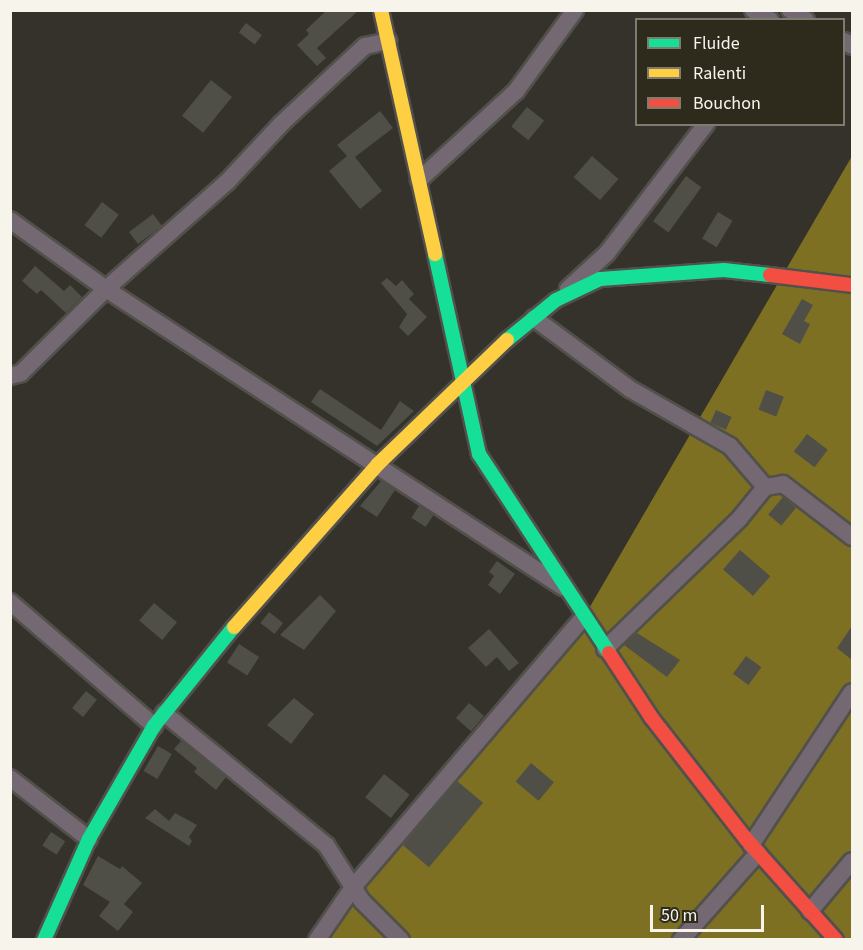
<!DOCTYPE html>
<html>
<head>
<meta charset="utf-8">
<style>
	body { margin:0 }
	#map { position:relative; width:863px; height:950px; overflow:hidden; background:#34322b; font-family:"Source Sans 3",sans-serif }
	div>[style] { position:absolute }
	[style*='--x'] { left:calc(var(--x)*1px); top:calc(var(--y)*1px); width:calc(var(--w)*1px); rotate:calc(var(--a)*1deg) }
	.water>* { inset:0; background:#7d7022 }
	.building>* { inset:0; background:#4f4e47; transform-origin:0 0 }
	.roads { filter:drop-shadow(2px 0 #52504b) drop-shadow(-2px 0 #52504b) drop-shadow(0 2px #52504b) drop-shadow(0 -2px #52504b) }
	.street>* { height:16px; margin:-8px; padding:0 8px; transform-origin:8px; border-radius:8px; background:#746973 }
	.fast>* { height:14px; margin:-7px; padding:0 7px; transform-origin:7px; border-radius:7px; background:#16e098 }
	.slow>* { height:14px; margin:-7px; padding:0 7px; transform-origin:7px; border-radius:7px; background:#ffcf43 }
	.jam>* { height:14px; margin:-7px; padding:0 7px; transform-origin:7px; border-radius:7px; background:#f24e42 }
	span { translate:-50% -50%; white-space:nowrap; text-align:center; line-height:1.15; -webkit-text-stroke:4.5px #2e2b1d; paint-order:stroke }
	.frame { position:absolute; inset:0; border:12px solid #f6f4eb; pointer-events:none }
	.legend { position:absolute; left:635px; top:18px; width:210px; height:108px; box-sizing:border-box; background:#2e2b1d; border:2px solid #7e7b6f; margin:0; padding:8px 10px; list-style:none; font-size:18px; color:#f6f4eb }
	.legend li { display:flex; align-items:center; gap:12px; height:30px }
	.legend b { width:30px; border:2px solid #7e7b6f }
	.scale { position:absolute; left:650px; top:905px; width:114px; height:27px; box-sizing:border-box; border:3px solid #f6f4eb; border-top:0; padding-left:8px; font-size:18px; line-height:21px; white-space:nowrap; color:#f6f4eb; -webkit-text-stroke:4px #2e2b1d; paint-order:stroke }
</style>
</head>
<body>
<div id="map">
	<div class="water">
		<div style="clip-path:polygon(852px 156px,852px 939px,317px 940px,584px 617px)"></div>
	</div>
	<div class="building">
		<div style="clip-path:polygon(327px 10px,359px 10px,317px 48px,326px 58px,317px 66px,297px 45px,309px 34px,306px 30px)"></div>
		<div style="left:246px;top:23px;width:20px;height:12px;rotate:37deg"></div>
		<div style="left:211px;top:80px;width:27px;height:46px;rotate:39deg"></div>
		<div style="left:527px;top:107px;width:22px;height:25px;rotate:39deg"></div>
		<div style="clip-path:polygon(380px 111px,393px 128px,355px 157px,382px 191px,360px 209px,329px 171px,347px 156px,337px 145px)"></div>
		<div style="left:592px;top:156px;width:35px;height:28px;rotate:41deg"></div>
		<div style="left:686px;top:176px;width:19px;height:56px;rotate:36deg"></div>
		<div style="left:102px;top:202px;width:21px;height:29px;rotate:37deg"></div>
		<div style="left:718px;top:212px;width:17px;height:31px;rotate:31deg"></div>
		<div style="left:153px;top:214px;width:15px;height:30px;rotate:53deg"></div>
		<div style="clip-path:polygon(35px 266px,64px 291px,70px 285px,82px 297px,66px 313px,41px 290px,37px 294px,22px 281px)"></div>
		<div style="clip-path:polygon(387px 278px,396px 286px,402px 280px,414px 294px,409px 299px,427px 317px,408px 336px,399px 327px,407px 314px,381px 283px)"></div>
		<div style="clip-path:polygon(802px 299px,813px 305px,804px 321px,810px 324px,800px 344px,782px 334px)"></div>
		<div style="clip-path:polygon(320px 389px,381px 430px,400px 401px,414px 411px,377px 446px,311px 402px)"></div>
		<div style="left:766px;top:390px;width:19px;height:21px;rotate:21deg"></div>
		<div style="left:716px;top:410px;width:17px;height:14px;rotate:24deg"></div>
		<div style="left:807px;top:434px;width:26px;height:22px;rotate:37deg"></div>
		<div style="clip-path:polygon(381px 481px,395px 490px,377px 517px,360px 506px)"></div>
		<div style="left:783px;top:497px;width:17px;height:23px;rotate:40deg"></div>
		<div style="left:419px;top:506px;width:17px;height:14px;rotate:33deg"></div>
		<div style="left:740px;top:550px;width:40px;height:26px;rotate:41deg"></div>
		<div style="clip-path:polygon(497px 561px,515px 574px,500px 594px,488px 585px,494px 576px,489px 572px)"></div>
		<div style="clip-path:polygon(320px 595px,336px 611px,304px 650px,280px 635px)"></div>
		<div style="left:154px;top:603px;width:30px;height:23px;rotate:40deg"></div>
		<div style="left:269px;top:612px;width:18px;height:14px;rotate:38deg"></div>
		<div style="clip-path:polygon(852px 626px,852px 660px,837px 648px)"></div>
		<div style="clip-path:polygon(489px 629px,519px 663px,509px 671px,497px 657px,486px 667px,468px 648px)"></div>
		<div style="clip-path:polygon(637px 633px,680px 660px,667px 677px,624px 645px)"></div>
		<div style="left:239px;top:644px;width:24px;height:22px;rotate:33deg"></div>
		<div style="left:746px;top:656px;width:19px;height:22px;rotate:36deg"></div>
		<div style="left:86px;top:691px;width:14px;height:22px;rotate:39deg"></div>
		<div style="clip-path:polygon(294px 698px,314px 714px,291px 744px,267px 725px)"></div>
		<div style="left:469px;top:703px;width:20px;height:20px;rotate:41deg"></div>
		<div style="clip-path:polygon(181px 741px,226px 777px,216px 790px,194px 772px,197px 768px,174px 749px)"></div>
		<div style="left:158px;top:746px;width:16px;height:29px;rotate:30deg"></div>
		<div style="left:531px;top:763px;width:30px;height:24px;rotate:40deg"></div>
		<div style="left:384px;top:774px;width:33px;height:30px;rotate:39deg"></div>
		<div style="left:457px;top:781px;width:34px;height:84px;rotate:40deg"></div>
		<div style="clip-path:polygon(155px 809px,169px 821px,175px 813px,197px 825px,189px 837px,192px 841px,189px 846px,145px 818px)"></div>
		<div style="left:51px;top:832px;width:17px;height:16px;rotate:33deg"></div>
		<div style="clip-path:polygon(98px 856px,120px 869px,122px 866px,142px 883px,124px 904px,133px 912px,118px 931px,99px 916px,110px 902px,83px 885px)"></div>
	</div>
	<div class="roads">
		<div class="street">
			<div style="--x:753;--y:10;--w:20;--a:30"></div>
			<div style="--x:790;--y:10;--w:19;--a:32"></div>
			<div style="--x:844;--y:41;--w:9;--a:32"></div>
			<div style="--x:419;--y:180;--w:132;--a:-42.5"></div>
			<div style="--x:516;--y:91;--w:100;--a:-53.9"></div>
			<div style="--x:10;--y:220;--w:118;--a:35.7"></div>
			<div style="--x:106;--y:289;--w:546;--a:33.11"></div>
			<div style="--x:568;--y:289;--w:53;--a:-42.7"></div>
			<div style="--x:607;--y:253;--w:163;--a:-52.5"></div>
			<div style="--x:534;--y:318;--w:119;--a:36.5"></div>
			<div style="--x:630;--y:389;--w:115;--a:29.7"></div>
			<div style="--x:730;--y:446;--w:54;--a:49.5"></div>
			<div style="--x:10;--y:376;--w:11;--a:-15"></div>
			<div style="--x:21;--y:373;--w:120;--a:-44.7"></div>
			<div style="--x:106;--y:289;--w:162;--a:-41.5"></div>
			<div style="--x:227;--y:182;--w:79;--a:-47"></div>
			<div style="--x:281;--y:124;--w:115;--a:-42.9"></div>
			<div style="--x:365;--y:46;--w:24;--a:-12"></div>
			<div style="--x:10;--y:602;--w:190;--a:40.7"></div>
			<div style="--x:605;--y:649;--w:188;--a:-44.1"></div>
			<div style="--x:740;--y:518;--w:40;--a:-51"></div>
			<div style="--x:765;--y:487;--w:18;--a:-9"></div>
			<div style="--x:783;--y:484;--w:87;--a:37.5"></div>
			<div style="--x:164;--y:713;--w:209;--a:39.2"></div>
			<div style="--x:326;--y:845;--w:67;--a:57.3"></div>
			<div style="--x:362;--y:901;--w:55;--a:45"></div>
			<div style="--x:10;--y:778;--w:100;--a:37.7"></div>
			<div style="--x:751;--y:845;--w:183;--a:-56.6"></div>
			<div style="--x:810;--y:911;--w:65;--a:-50"></div>
			<div style="--x:317;--y:940;--w:65;--a:-55.6"></div>
			<div style="--x:354;--y:886;--w:354;--a:-49.5"></div>
			<div style="--x:681;--y:940;--w:116;--a:-48.5"></div>
		</div>
		<div class="fast">
			<div style="--x:435;--y:254;--w:205;--a:77.6"></div>
			<div style="--x:479;--y:454;--w:238;--a:56.8"></div>
			<div style="--x:507;--y:340;--w:63;--a:-39.2"></div>
			<div style="--x:556;--y:300;--w:49;--a:-25.5"></div>
			<div style="--x:600;--y:279;--w:124;--a:-4.2"></div>
			<div style="--x:724;--y:270;--w:46;--a:6.2"></div>
			<div style="--x:44;--y:940;--w:111;--a:-66"></div>
			<div style="--x:89;--y:839;--w:130;--a:-60.1"></div>
			<div style="--x:154;--y:726;--w:127;--a:-51.1"></div>
		</div>
		<div class="slow">
			<div style="--x:381;--y:10;--w:250;--a:77.5"></div>
			<div style="--x:234;--y:627;--w:217;--a:-48.5"></div>
			<div style="--x:378;--y:464;--w:179;--a:-43.9"></div>
		</div>
		<div class="jam">
			<div style="--x:770;--y:275;--w:83;--a:7"></div>
			<div style="--x:609;--y:653;--w:77;--a:56.7"></div>
			<div style="--x:651;--y:717;--w:155;--a:52.1"></div>
			<div style="--x:746;--y:839;--w:135;--a:48.3"></div>
		</div>
	</div>
	<div class="frame"></div>
	<ul class="legend">
	<li><b style="height:8px;background:#16e098"></b>Fluide</li>
	<li><b style="height:8px;background:#ffcf43"></b>Ralenti</li>
	<li><b style="height:8px;background:#f24e42"></b>Bouchon</li>
	</ul>
	<div class="scale">50 m</div>
</div>
</body>
</html>
